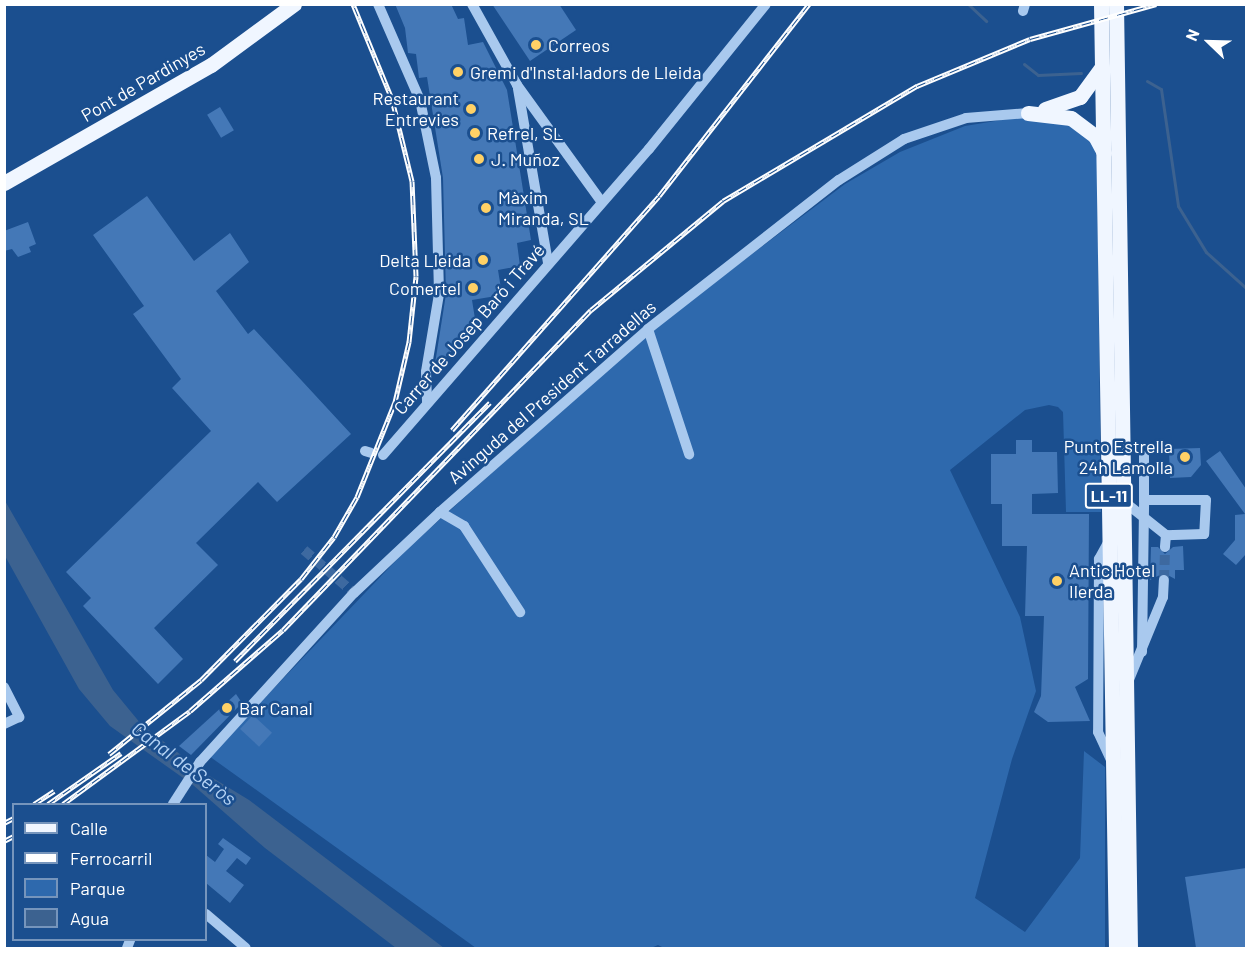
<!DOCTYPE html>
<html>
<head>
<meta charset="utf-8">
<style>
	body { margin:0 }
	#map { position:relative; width:1251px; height:953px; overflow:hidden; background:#1b4f8f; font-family:Barlow,sans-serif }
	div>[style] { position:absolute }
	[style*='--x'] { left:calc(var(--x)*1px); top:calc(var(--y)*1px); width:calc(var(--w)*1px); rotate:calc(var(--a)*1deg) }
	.green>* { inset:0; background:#2e69ad }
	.water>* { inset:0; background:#3c6290 }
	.stream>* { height:3px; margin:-1.5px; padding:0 1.5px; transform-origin:1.5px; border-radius:1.5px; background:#3c6290 }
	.building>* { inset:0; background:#4478b7; transform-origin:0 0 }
	.minor-tunnel>* { height:10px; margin-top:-5px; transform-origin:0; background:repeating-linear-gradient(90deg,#3d69a0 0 10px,transparent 0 15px) }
	.minor>* { height:10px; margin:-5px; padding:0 5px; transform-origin:5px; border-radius:5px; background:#a9c9ee }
	.major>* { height:15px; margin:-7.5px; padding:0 7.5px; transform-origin:7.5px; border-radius:7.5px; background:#f0f6ff }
	.rail>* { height:5px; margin-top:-2.5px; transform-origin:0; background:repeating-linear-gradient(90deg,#1b4f8f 0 9px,#fff 0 18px); box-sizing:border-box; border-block:2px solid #fff }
	.dots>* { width:16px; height:16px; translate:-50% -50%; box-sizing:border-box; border:3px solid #1b4f8f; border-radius:50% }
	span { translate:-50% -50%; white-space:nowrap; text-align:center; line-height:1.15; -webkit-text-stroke:5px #1b4f8f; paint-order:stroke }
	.shield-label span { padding:2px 4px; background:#1b4f8f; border:2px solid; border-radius:4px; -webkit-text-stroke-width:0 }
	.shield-label { font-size:16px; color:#fff; font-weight:700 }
	.poi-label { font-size:18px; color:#fff }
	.left { translate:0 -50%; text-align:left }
	.right { translate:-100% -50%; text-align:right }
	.street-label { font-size:18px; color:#fff }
	.water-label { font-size:20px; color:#b5d3f5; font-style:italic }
	.frame { position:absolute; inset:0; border:6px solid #fff; pointer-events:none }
	.legend { position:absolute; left:12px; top:803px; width:195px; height:138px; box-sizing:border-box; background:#1b4f8f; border:2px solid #7695bc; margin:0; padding:8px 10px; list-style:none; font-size:18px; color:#fff }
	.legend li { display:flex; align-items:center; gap:12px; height:30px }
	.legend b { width:30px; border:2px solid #7695bc }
	.north { position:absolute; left:1179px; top:12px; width:60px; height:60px; -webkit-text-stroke:4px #1b4f8f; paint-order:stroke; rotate:293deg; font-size:16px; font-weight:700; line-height:24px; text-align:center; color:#fff }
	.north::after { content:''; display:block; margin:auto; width:21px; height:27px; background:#fff; clip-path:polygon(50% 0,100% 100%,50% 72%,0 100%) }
</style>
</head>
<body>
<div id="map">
	<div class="green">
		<div style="clip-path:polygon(1032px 115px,1070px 121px,1094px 145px,1097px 159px,1101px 512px,1066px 512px,1063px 412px,1058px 407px,1049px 405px,1025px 410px,950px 470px,1020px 617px,1036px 691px,1012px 759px,975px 898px,1025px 932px,1080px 858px,1084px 751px,1105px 767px,1105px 948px,664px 948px,658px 945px,651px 948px,476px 948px,209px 756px,408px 548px,654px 328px,845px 184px,900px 152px,965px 126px)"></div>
	</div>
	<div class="water">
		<div style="clip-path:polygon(4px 499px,113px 690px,141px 724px,203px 772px,249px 800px,444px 948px,396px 948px,265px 848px,193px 785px,110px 726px,79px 689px,5px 556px)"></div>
	</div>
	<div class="stream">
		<div style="--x:968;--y:4;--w:25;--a:43"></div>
		<div style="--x:1024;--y:64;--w:18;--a:38"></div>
		<div style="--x:1038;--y:75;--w:43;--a:-2.7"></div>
		<div style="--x:1147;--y:81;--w:16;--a:30"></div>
		<div style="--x:1161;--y:89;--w:118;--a:81.7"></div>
		<div style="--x:1178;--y:206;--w:54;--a:58.7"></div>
		<div style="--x:1206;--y:252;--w:54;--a:42"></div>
	</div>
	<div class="building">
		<div style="clip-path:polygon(395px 4px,451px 4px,458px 19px,464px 18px,468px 45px,483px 42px,507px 90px,531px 240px,517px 243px,520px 266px,498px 270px,502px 295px,472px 300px,476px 325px,467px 326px,466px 336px,434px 370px,446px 294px,443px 178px,427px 77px,419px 78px,416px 54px,408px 53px,405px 28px)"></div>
		<div style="clip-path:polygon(492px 4px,559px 4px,576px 30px,530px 61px)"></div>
		<div style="left:220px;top:107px;width:27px;height:15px;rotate:59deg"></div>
		<div style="clip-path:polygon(147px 196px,194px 261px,230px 233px,249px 262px,216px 291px,248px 334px,254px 329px,351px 434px,277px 502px,258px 482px,196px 543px,218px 565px,154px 628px,183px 659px,158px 684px,83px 606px,91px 598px,66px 572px,211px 431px,172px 388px,181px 379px,133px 314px,144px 306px,93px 235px)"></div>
		<div style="clip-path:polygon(28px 222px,36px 244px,29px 247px,31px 252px,18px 257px,12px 249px,4px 251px,4px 231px)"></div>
		<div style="clip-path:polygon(1016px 440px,1032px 440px,1032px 452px,1057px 452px,1058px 493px,1032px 494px,1032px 514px,1089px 514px,1088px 679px,1075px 687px,1090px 721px,1048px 722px,1034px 712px,1041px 696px,1044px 616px,1025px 616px,1027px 546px,1002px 546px,1002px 504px,991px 504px,991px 454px,1016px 454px)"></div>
		<div style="clip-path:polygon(1200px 448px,1201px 465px,1191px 477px,1170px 478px,1169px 449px)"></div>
		<div style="clip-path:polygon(1220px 451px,1246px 489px,1246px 554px,1236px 565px,1223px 554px,1235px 540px,1235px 515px,1245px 514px,1206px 461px)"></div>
		<div style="clip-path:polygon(1183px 546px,1184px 570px,1175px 570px,1175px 579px,1164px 573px,1150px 580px,1151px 547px,1158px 547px,1165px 554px,1173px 547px)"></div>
		<div style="clip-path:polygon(236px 694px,242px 703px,191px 755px,179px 746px)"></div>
		<div style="left:253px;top:715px;width:26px;height:19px;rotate:43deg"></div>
		<div style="clip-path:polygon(223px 838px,251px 858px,246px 865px,237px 858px,226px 871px,244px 885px,230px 903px,206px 883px,206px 855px,215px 862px,224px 849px,218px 844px)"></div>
		<div style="clip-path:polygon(1246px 868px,1246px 948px,1196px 948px,1185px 877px)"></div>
	</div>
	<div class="minor-tunnel">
		<div style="--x:304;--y:550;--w:66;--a:40.7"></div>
		<div style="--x:1164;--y:580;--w:33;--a:-88"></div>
	</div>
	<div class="minor">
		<div style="--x:378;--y:4;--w:105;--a:66.4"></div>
		<div style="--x:420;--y:100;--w:80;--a:78.4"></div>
		<div style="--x:436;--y:178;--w:116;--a:88.5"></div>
		<div style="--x:439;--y:294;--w:79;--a:99.5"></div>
		<div style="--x:426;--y:372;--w:31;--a:88"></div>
		<div style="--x:472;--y:4;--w:93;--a:60.9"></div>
		<div style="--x:517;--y:85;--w:143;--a:54.1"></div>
		<div style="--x:1023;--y:11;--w:7;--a:-74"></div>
		<div style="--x:518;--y:89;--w:176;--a:80.2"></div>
		<div style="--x:648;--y:329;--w:132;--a:71.8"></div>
		<div style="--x:365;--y:451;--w:6;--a:18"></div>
		<div style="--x:383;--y:455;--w:405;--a:-49"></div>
		<div style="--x:649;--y:149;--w:186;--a:-51.1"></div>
		<div style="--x:1144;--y:456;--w:44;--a:90"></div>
		<div style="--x:1122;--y:500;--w:56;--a:38.5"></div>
		<div style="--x:1166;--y:535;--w:12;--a:95"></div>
		<div style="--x:440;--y:512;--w:28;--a:30"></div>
		<div style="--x:464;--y:526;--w:103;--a:56.9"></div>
		<div style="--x:1109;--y:541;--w:21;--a:119"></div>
		<div style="--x:1099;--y:559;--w:173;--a:90.3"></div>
		<div style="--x:1098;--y:732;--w:31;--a:65"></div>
		<div style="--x:1142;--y:652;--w:152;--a:-89.2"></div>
		<div style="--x:1144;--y:500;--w:62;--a:0"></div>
		<div style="--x:1206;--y:500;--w:34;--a:93"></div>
		<div style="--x:1204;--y:534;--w:38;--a:178"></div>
		<div style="--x:1128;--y:682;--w:92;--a:-67.6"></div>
		<div style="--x:1163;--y:597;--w:17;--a:-87"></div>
		<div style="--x:4;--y:687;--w:34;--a:63"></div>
		<div style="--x:19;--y:717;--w:17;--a:155"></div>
		<div style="--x:173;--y:804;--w:50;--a:-57.3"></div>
		<div style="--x:200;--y:762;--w:229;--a:-47.7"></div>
		<div style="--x:354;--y:593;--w:118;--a:-43.3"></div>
		<div style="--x:440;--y:512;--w:277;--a:-41.3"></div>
		<div style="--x:648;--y:329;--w:242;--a:-38"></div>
		<div style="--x:839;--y:180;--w:77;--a:-32.2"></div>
		<div style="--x:904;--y:139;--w:65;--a:-18.7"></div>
		<div style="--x:966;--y:118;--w:62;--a:-4.6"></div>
		<div style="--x:206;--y:914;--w:52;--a:40.4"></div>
		<div style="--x:127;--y:948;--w:9;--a:-69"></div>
	</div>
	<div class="major">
		<div style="--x:1101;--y:4;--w:944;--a:89.09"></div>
		<div style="--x:1116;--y:4;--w:944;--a:89.15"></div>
		<div style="--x:1045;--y:109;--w:37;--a:-19"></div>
		<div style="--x:1080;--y:97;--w:37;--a:-54"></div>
		<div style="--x:1028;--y:113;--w:43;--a:6.6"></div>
		<div style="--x:1071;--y:118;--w:30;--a:37"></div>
		<div style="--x:1095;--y:136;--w:19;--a:62"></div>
		<div style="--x:4;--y:183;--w:238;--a:-29.7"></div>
		<div style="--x:211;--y:65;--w:103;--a:-36.3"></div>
	</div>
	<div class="rail">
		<div style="--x:452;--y:430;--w:312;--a:-48.5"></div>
		<div style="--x:659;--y:196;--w:244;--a:-52"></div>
		<div style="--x:235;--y:661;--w:363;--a:-45.4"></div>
		<div style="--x:109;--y:754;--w:118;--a:-38.8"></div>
		<div style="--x:201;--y:680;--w:142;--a:-45.3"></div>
		<div style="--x:301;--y:579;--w:53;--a:-51.8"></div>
		<div style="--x:334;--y:537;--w:46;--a:-60.1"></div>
		<div style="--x:357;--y:497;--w:102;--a:-68.2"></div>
		<div style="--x:395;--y:402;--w:62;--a:-76.9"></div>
		<div style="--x:409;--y:342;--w:66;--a:-83.9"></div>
		<div style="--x:416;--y:276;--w:95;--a:-92.4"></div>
		<div style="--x:412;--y:181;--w:84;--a:-103.7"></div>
		<div style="--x:392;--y:99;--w:103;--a:-112.3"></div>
		<div style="--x:34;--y:804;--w:24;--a:-33"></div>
		<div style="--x:48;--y:804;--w:89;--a:-34.9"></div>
		<div style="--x:63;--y:804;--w:157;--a:-36.2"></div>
		<div style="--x:190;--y:711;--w:123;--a:-41.1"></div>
		<div style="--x:283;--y:630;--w:444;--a:-46.1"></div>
		<div style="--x:591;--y:310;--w:171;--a:-39.5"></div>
		<div style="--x:723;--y:201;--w:226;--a:-30.7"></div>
		<div style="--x:917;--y:86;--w:122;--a:-22.6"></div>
		<div style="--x:1030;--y:39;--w:131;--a:-15.5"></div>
		<div style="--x:4;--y:823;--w:11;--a:-27"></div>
		<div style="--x:4;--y:841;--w:11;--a:-27"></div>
	</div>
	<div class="dots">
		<div style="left:536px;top:45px;background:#ffd166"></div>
		<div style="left:458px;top:72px;background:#ffd166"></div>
		<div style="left:471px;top:109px;background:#ffd166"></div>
		<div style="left:475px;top:133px;background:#ffd166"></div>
		<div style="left:479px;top:159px;background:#ffd166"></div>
		<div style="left:486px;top:208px;background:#ffd166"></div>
		<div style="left:483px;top:260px;background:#ffd166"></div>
		<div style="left:473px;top:288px;background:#ffd166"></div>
		<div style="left:1185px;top:457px;background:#ffd166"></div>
		<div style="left:1057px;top:581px;background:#ffd166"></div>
		<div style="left:227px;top:708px;background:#ffd166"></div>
	</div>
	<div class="shield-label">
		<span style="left:1109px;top:496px">LL-11</span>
	</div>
	<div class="poi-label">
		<span class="left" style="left:548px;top:45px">Correos</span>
		<span class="left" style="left:470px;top:72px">Gremi d'Instal·ladors de Lleida</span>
		<span class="right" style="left:459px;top:109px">Restaurant<br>Entrevies</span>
		<span class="left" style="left:487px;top:133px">Refrel, SL</span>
		<span class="left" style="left:491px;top:159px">J. Muñoz</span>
		<span class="left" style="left:498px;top:208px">Màxim<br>Miranda, SL</span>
		<span class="right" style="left:471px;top:260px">Delta Lleida</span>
		<span class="right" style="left:461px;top:288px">Comertel</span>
		<span class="right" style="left:1173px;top:457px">Punto Estrella<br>24h Lamolla</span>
		<span class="left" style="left:1069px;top:581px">Antic Hotel<br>Ilerda</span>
		<span class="left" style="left:239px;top:708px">Bar Canal</span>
	</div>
	<div class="street-label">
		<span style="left:143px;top:82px;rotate:-30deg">Pont de Pardinyes</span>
		<span style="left:469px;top:329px;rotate:-49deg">Carrer de Josep Baró i Travé</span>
		<span style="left:552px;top:392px;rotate:-41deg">Avinguda del President Tarradellas</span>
	</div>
	<div class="water-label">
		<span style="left:184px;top:763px;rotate:37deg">Canal de Seròs</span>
	</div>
	<div class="frame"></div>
	<ul class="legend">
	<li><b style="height:8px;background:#f0f6ff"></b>Calle</li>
	<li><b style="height:8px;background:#fff"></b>Ferrocarril</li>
	<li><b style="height:16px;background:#2e69ad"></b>Parque</li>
	<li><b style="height:16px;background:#3c6290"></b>Agua</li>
	</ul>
	<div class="north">N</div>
</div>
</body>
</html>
